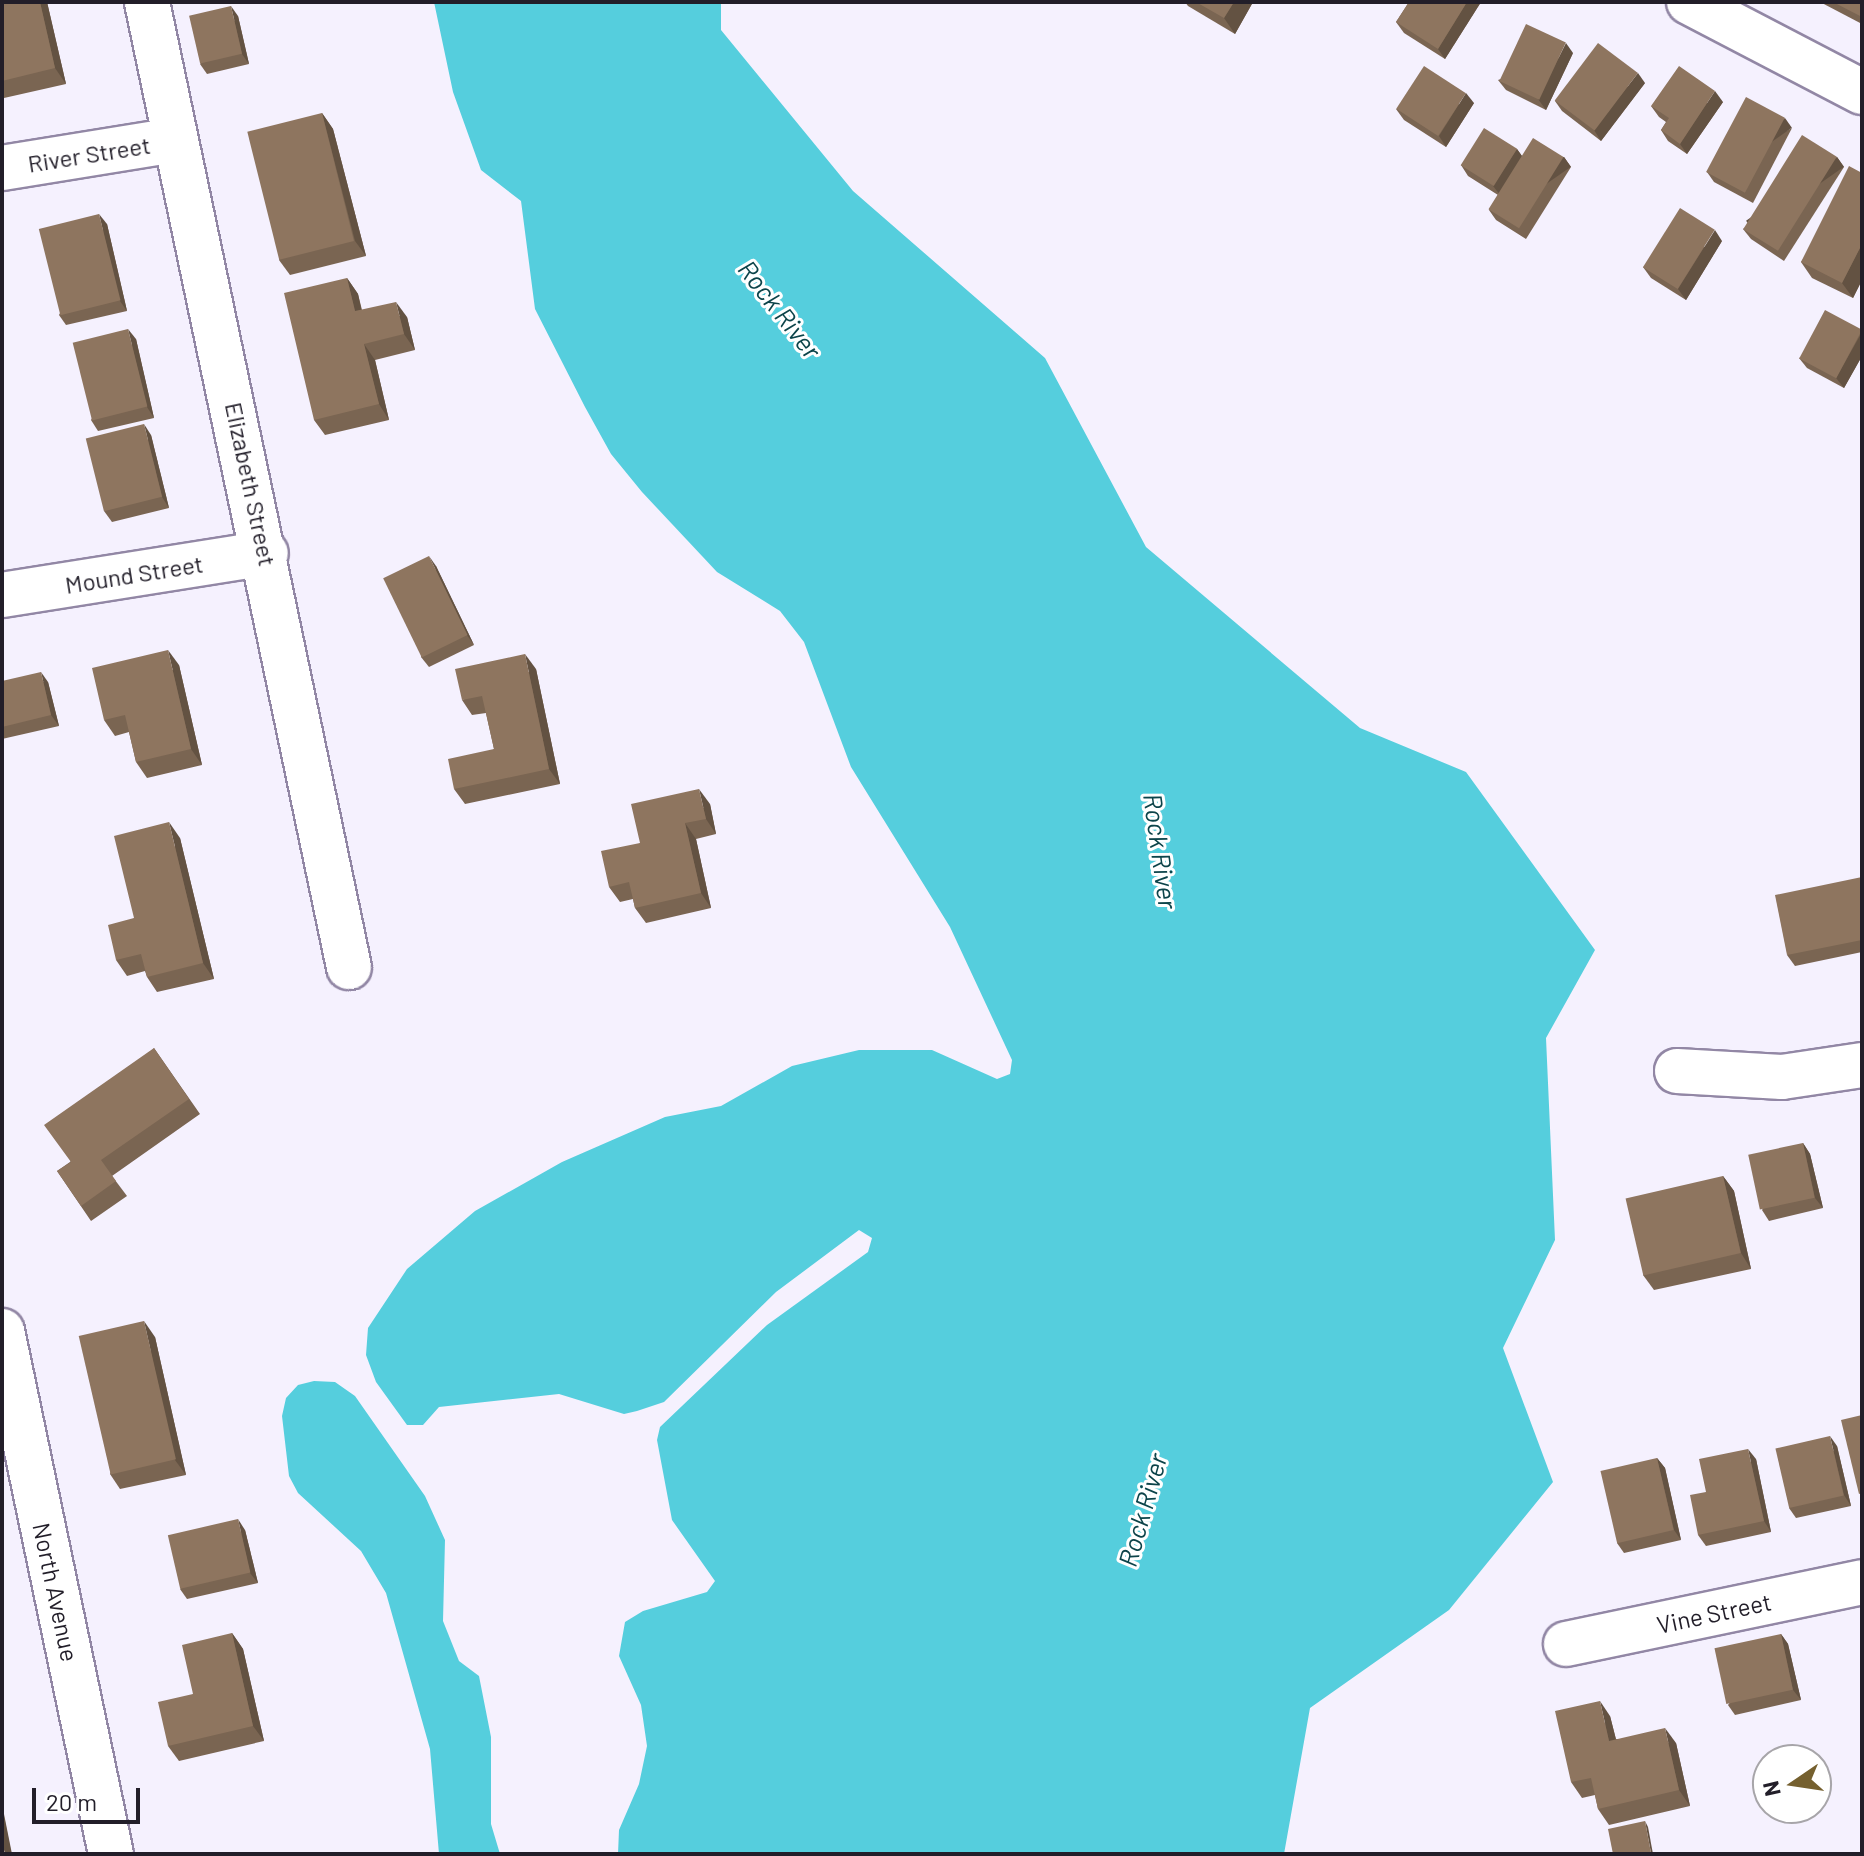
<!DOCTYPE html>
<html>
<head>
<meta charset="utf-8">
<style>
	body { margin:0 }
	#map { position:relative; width:1864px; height:1856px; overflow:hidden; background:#f5f1fe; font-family:Barlow,sans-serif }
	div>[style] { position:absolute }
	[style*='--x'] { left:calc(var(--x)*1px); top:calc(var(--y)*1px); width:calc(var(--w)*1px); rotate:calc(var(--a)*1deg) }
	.water>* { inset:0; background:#55cedd }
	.roads { filter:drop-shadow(2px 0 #9287a5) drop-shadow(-2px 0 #9287a5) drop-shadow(0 2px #9287a5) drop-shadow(0 -2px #9287a5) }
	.minor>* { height:44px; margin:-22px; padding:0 22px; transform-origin:22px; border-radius:22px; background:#fff }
	.wall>* { inset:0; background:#7a6552 }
	.shaded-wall>* { inset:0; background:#635242; transform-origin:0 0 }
	.building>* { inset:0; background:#8e755f; transform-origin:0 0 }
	span { translate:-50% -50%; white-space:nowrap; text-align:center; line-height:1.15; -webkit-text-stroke:6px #fff; paint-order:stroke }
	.street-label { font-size:24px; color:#221e29 }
	.water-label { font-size:26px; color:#0c444a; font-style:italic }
	.frame { position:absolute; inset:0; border:4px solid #221e29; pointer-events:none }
	.north { position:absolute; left:1752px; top:1744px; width:80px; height:80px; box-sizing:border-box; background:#fff; border:2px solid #a7a5a9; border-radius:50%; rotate:257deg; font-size:22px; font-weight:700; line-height:32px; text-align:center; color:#221e29 }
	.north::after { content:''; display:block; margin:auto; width:28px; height:36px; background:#75602f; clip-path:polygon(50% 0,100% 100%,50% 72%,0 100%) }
	.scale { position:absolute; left:32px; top:1788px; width:108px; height:36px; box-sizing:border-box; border:4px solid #221e29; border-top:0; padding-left:10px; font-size:24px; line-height:28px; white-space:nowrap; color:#221e29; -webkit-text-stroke:6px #fff; paint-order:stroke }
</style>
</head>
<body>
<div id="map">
	<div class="water">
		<div style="clip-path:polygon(434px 2px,721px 2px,721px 30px,853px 191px,1045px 358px,1146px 547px,1360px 728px,1466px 772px,1595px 950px,1546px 1038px,1555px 1240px,1503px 1348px,1553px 1482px,1449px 1610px,1310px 1708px,1284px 1854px,618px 1854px,619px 1830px,639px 1784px,647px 1746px,641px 1705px,619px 1656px,625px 1622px,643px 1611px,707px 1592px,715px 1581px,672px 1520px,657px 1440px,660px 1427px,767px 1325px,868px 1252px,872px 1238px,859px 1230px,776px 1292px,664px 1402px,637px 1411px,624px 1414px,559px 1394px,439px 1407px,423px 1425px,407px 1425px,376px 1382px,366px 1355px,368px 1328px,407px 1269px,475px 1211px,562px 1162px,665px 1117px,721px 1106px,792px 1066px,859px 1050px,932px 1050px,997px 1079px,1010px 1074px,1012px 1060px,950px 927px,851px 767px,804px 642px,780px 611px,717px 572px,642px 492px,611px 454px,585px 407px,535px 309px,521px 201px,481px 170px,453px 92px)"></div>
		<div style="clip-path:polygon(314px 1381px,335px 1382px,355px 1396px,425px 1496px,445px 1540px,443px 1621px,459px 1661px,479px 1676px,491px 1737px,491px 1824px,500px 1854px,439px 1854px,430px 1749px,386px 1593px,361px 1551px,298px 1493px,289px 1476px,282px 1416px,286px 1398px,298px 1385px)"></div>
	</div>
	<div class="roads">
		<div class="minor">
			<div style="--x:147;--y:2;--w:986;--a:78.18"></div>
			<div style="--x:1689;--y:2;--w:195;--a:27.5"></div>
			<div style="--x:2;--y:168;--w:175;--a:-9.2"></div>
			<div style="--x:2;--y:595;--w:267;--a:-9"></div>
			<div style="--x:1677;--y:1071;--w:105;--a:3.3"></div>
			<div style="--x:1782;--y:1077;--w:81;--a:-8.5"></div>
			<div style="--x:2;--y:1331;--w:534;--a:78.23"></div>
			<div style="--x:1566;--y:1644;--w:302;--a:-11.8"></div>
		</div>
	</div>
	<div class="wall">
		<div style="clip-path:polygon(2px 2px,47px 2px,66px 84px,4px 98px,2px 96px)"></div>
		<div style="clip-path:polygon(1185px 2px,1253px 2px,1235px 34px,1188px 6px)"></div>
		<div style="clip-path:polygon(1409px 2px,1481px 2px,1445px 59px,1404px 33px,1396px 22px)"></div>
		<div style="clip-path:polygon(1820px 2px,1862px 2px,1862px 24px)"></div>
		<div style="clip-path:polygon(238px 16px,249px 64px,207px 74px,200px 64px)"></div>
		<div style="clip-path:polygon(1573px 53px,1546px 110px,1506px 90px,1498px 80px)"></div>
		<div style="clip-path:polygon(1645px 83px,1601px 141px,1562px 111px,1555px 101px)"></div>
		<div style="clip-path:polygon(1723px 102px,1687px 154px,1668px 141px,1661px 130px,1666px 122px,1659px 117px,1651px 106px)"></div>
		<div style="clip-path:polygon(1474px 103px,1446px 147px,1404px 120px,1396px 109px)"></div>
		<div style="clip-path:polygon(322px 113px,333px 129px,366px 256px,290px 275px,279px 260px)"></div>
		<div style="clip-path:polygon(1792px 128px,1753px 203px,1714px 182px,1707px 172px)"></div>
		<div style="clip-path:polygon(1517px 149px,1522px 156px,1564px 157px,1571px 167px,1526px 239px,1496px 220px,1489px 210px,1498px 195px,1468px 176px,1461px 165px)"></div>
		<div style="clip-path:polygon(1837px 157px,1844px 167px,1784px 261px,1751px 239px,1743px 229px)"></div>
		<div style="clip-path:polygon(1862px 173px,1862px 280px,1853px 298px,1812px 278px,1801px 262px)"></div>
		<div style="clip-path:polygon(107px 224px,127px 311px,66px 325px,59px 315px)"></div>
		<div style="clip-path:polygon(1722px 241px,1686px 300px,1651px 278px,1643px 267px)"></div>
		<div style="clip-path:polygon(347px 278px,358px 294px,362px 310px,407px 317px,415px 350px,375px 360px,389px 420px,325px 435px,314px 420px)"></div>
		<div style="clip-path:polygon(1862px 330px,1862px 356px,1844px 388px,1807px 368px,1799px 358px)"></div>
		<div style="clip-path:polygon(136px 339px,154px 418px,98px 431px,91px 420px)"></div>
		<div style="clip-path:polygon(151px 435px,169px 508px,112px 522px,104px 511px)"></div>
		<div style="clip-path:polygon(436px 566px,474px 645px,429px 667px,421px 657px)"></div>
		<div style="clip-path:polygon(179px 665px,202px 765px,147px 778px,136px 762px,129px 732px,115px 736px,104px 720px)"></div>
		<div style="clip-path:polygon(536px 669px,560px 784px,465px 804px,454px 789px,494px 749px,486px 713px,472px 715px,462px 700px)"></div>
		<div style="clip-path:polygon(2px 681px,48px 682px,59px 726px,2px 739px)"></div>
		<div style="clip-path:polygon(710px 804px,716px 834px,696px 839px,711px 908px,646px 923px,635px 908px,633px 899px,620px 902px,609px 887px,640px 843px)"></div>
		<div style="clip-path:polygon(180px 838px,214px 979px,157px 992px,147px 977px,145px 971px,127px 976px,116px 960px,134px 918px)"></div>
		<div style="clip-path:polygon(1862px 877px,1862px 952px,1795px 966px,1787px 955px)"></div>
		<div style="clip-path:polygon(154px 1048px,200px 1114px,112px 1176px,127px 1196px,91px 1221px,57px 1171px,70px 1162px)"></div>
		<div style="clip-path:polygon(1803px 1143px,1810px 1154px,1823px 1208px,1769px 1221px,1762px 1210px)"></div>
		<div style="clip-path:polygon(1723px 1176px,1734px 1191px,1751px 1269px,1654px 1290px,1643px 1275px)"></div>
		<div style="clip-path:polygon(155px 1337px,186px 1475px,120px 1489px,110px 1474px)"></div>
		<div style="clip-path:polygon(1837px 1446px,1851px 1506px,1796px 1518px,1789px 1508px)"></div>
		<div style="clip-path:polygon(1657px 1458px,1665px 1468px,1681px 1540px,1624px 1553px,1617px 1543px)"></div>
		<div style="clip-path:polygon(1756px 1459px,1771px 1532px,1706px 1546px,1698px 1535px,1706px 1492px)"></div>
		<div style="clip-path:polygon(245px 1530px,258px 1583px,187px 1599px,180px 1589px)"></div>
		<div style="clip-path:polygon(232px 1633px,243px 1649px,264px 1741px,179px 1761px,168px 1746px,193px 1694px)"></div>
		<div style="clip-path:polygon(1781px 1634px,1788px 1644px,1801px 1700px,1735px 1715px,1728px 1705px)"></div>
		<div style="clip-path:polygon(1610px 1716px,1616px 1739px,1676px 1743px,1690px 1806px,1609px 1825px,1598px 1809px,1595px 1795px,1582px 1798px,1571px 1782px)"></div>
	</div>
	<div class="shaded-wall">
		<div style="clip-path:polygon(40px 2px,47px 2px,66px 84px,55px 68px)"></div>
		<div style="clip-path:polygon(1234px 2px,1253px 2px,1235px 34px,1224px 18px)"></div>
		<div style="clip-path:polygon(1467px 2px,1481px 2px,1445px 59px,1438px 49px)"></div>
		<div style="clip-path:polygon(231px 6px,238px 16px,249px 64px,242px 54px)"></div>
		<div style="clip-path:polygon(1566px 43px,1573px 53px,1546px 110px,1538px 99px)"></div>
		<div style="clip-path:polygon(1638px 73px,1645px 83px,1601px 141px,1594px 130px)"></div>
		<div style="clip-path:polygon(1715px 91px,1723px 102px,1687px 154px,1680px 144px)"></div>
		<div style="clip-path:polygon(1466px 93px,1474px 103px,1446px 147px,1439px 136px)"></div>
		<div style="clip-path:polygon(322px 113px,333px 129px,366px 256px,355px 241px)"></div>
		<div style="left:1785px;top:118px;width:12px;height:85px;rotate:55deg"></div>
		<div style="clip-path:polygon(1517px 149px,1524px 159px,1501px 196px,1493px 186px)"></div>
		<div style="left:1564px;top:157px;width:12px;height:85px;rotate:55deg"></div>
		<div style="left:1837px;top:157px;width:12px;height:111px;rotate:55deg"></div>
		<div style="clip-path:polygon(99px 214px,107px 224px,127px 311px,120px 301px)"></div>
		<div style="clip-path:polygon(1715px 230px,1722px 241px,1686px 300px,1678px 289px)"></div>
		<div style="clip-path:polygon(1861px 246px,1862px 248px,1862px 280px,1853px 298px,1842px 283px)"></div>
		<div style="clip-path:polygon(347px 278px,358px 294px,365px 327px,355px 311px)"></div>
		<div style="clip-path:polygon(396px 302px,407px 317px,415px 350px,404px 334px)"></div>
		<div style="clip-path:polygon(128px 329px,136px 339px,154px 418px,147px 407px)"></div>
		<div style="clip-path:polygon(1862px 332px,1862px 356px,1844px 388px,1836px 378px)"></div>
		<div style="clip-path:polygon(364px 344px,375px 360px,389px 420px,379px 404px)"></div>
		<div style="clip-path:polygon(144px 424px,151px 435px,169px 508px,162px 497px)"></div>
		<div style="clip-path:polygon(429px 556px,436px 566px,474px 645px,467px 635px)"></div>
		<div style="clip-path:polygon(168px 650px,179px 665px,202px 765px,191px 749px)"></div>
		<div style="clip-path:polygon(525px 654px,536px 669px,560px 784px,549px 769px)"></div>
		<div style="clip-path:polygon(41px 672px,48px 682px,59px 726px,51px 715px)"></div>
		<div style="clip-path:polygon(699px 789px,710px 804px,716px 834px,706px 819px)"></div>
		<div style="clip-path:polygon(169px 822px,180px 838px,214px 979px,203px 963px)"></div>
		<div style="clip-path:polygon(685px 823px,696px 839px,711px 908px,701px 893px)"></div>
		<div style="clip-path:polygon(1803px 1143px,1810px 1154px,1823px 1208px,1815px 1198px)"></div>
		<div style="clip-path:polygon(1723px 1176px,1734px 1191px,1751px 1269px,1741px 1253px)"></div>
		<div style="clip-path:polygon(144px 1321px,155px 1337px,186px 1475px,175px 1460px)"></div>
		<div style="clip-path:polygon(1830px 1436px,1837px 1446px,1851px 1506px,1844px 1495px)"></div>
		<div style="clip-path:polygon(1748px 1449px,1756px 1459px,1771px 1532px,1764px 1521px)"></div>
		<div style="clip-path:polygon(1657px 1458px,1665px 1468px,1681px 1540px,1674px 1530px)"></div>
		<div style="clip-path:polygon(238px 1519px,245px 1530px,258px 1583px,250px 1573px)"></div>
		<div style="clip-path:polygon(232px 1633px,243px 1649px,264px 1741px,253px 1726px)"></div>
		<div style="clip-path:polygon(1781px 1634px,1788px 1644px,1801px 1700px,1793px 1690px)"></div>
		<div style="clip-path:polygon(1600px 1701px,1610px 1716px,1620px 1756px,1609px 1741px)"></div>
		<div style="clip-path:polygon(1665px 1728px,1676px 1743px,1690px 1806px,1679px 1790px)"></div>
		<div style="clip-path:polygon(2px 1804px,12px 1854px,5px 1854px,2px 1842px)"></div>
		<div style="clip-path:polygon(1645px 1821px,1648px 1827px,1653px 1854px,1651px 1853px)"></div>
	</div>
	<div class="building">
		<div style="clip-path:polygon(2px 2px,40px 2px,55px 68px,2px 81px)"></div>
		<div style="clip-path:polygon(1196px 2px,1234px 2px,1224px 18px)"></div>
		<div style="clip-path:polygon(1409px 2px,1467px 2px,1438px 49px,1396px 22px)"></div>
		<div style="clip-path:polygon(1833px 2px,1862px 2px,1862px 17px)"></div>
		<div style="left:231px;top:6px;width:49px;height:43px;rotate:77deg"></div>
		<div style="left:1526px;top:24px;width:44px;height:63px;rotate:25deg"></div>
		<div style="left:1598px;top:43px;width:50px;height:72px;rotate:37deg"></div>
		<div style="left:1424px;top:66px;width:50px;height:51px;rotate:33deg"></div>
		<div style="clip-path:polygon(1679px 66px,1715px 91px,1680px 144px,1661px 130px,1669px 118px,1651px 106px)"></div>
		<div style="left:1746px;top:97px;width:44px;height:85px;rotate:28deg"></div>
		<div style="left:322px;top:113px;width:132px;height:77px;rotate:76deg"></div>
		<div style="left:1484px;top:128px;width:39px;height:44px;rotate:32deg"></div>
		<div style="left:1802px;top:135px;width:41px;height:111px;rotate:32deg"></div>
		<div style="left:1533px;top:138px;width:36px;height:84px;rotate:32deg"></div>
		<div style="clip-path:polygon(1849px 166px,1862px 173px,1862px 246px,1861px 246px,1842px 283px,1801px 262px)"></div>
		<div style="left:1680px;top:208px;width:41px;height:70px;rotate:32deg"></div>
		<div style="left:99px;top:214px;width:89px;height:62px;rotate:76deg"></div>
		<div style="clip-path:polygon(347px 278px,355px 311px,396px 302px,404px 334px,364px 344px,379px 404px,314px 420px,284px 293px)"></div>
		<div style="left:1825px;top:310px;width:42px;height:55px;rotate:28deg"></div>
		<div style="left:128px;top:329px;width:80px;height:57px;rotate:76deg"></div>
		<div style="left:144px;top:424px;width:75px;height:60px;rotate:76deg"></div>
		<div style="left:429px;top:556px;width:88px;height:51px;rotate:64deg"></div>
		<div style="clip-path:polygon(168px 650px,191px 749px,136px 762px,125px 715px,104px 720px,92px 668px)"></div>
		<div style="clip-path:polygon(525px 654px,549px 769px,454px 789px,448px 759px,494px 749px,482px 696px,462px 700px,455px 669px)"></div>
		<div style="clip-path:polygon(41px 672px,51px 715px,2px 727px,2px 681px)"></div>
		<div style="clip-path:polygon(699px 789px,706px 819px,685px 823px,701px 893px,635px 908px,629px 882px,609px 887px,601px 851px,640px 843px,631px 804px)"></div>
		<div style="clip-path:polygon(169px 822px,203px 963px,147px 977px,141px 954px,116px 960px,108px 925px,134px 918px,114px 836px)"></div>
		<div style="clip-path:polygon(1862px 877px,1862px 940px,1787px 955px,1775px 895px)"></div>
		<div style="clip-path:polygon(154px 1048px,189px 1099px,101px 1160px,116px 1181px,81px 1206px,57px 1171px,71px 1162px,44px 1125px)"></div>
		<div style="left:1803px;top:1143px;width:56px;height:56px;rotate:78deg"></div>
		<div style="left:1723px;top:1176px;width:79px;height:100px;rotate:77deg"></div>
		<div style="left:144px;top:1321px;width:142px;height:67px;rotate:77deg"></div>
		<div style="clip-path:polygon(1862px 1415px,1862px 1493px,1859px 1494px,1841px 1420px)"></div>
		<div style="left:1830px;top:1436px;width:61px;height:56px;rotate:77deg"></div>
		<div style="clip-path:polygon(1748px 1449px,1764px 1521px,1698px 1535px,1690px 1495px,1706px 1492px,1699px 1459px)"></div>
		<div style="left:1657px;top:1458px;width:74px;height:58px;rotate:77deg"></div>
		<div style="left:238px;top:1519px;width:55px;height:72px;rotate:77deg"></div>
		<div style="clip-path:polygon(232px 1633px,253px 1726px,168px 1746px,158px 1702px,193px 1694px,182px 1645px)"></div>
		<div style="left:1781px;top:1634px;width:57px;height:68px;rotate:78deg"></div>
		<div style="clip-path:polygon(1600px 1701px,1609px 1741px,1665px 1728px,1679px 1790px,1598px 1809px,1591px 1778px,1571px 1782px,1555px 1711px)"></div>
		<div style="clip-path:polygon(1645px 1821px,1651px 1853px,1613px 1854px,1608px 1829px)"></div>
	</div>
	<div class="street-label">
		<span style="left:89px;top:154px;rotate:-9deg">River Street</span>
		<span style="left:251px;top:484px;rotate:78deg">Elizabeth Street</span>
		<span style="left:134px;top:574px;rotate:-9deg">Mound Street</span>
		<span style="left:56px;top:1592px;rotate:78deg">North Avenue</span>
		<span style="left:1714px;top:1613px;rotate:-12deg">Vine Street</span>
	</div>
	<div class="water-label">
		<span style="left:780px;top:309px;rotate:52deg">Rock River</span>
		<span style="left:1161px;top:851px;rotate:82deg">Rock River</span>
		<span style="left:1142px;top:1510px;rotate:-74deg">Rock River</span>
	</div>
	<div class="frame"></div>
	<div class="north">N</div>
	<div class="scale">20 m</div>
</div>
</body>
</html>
